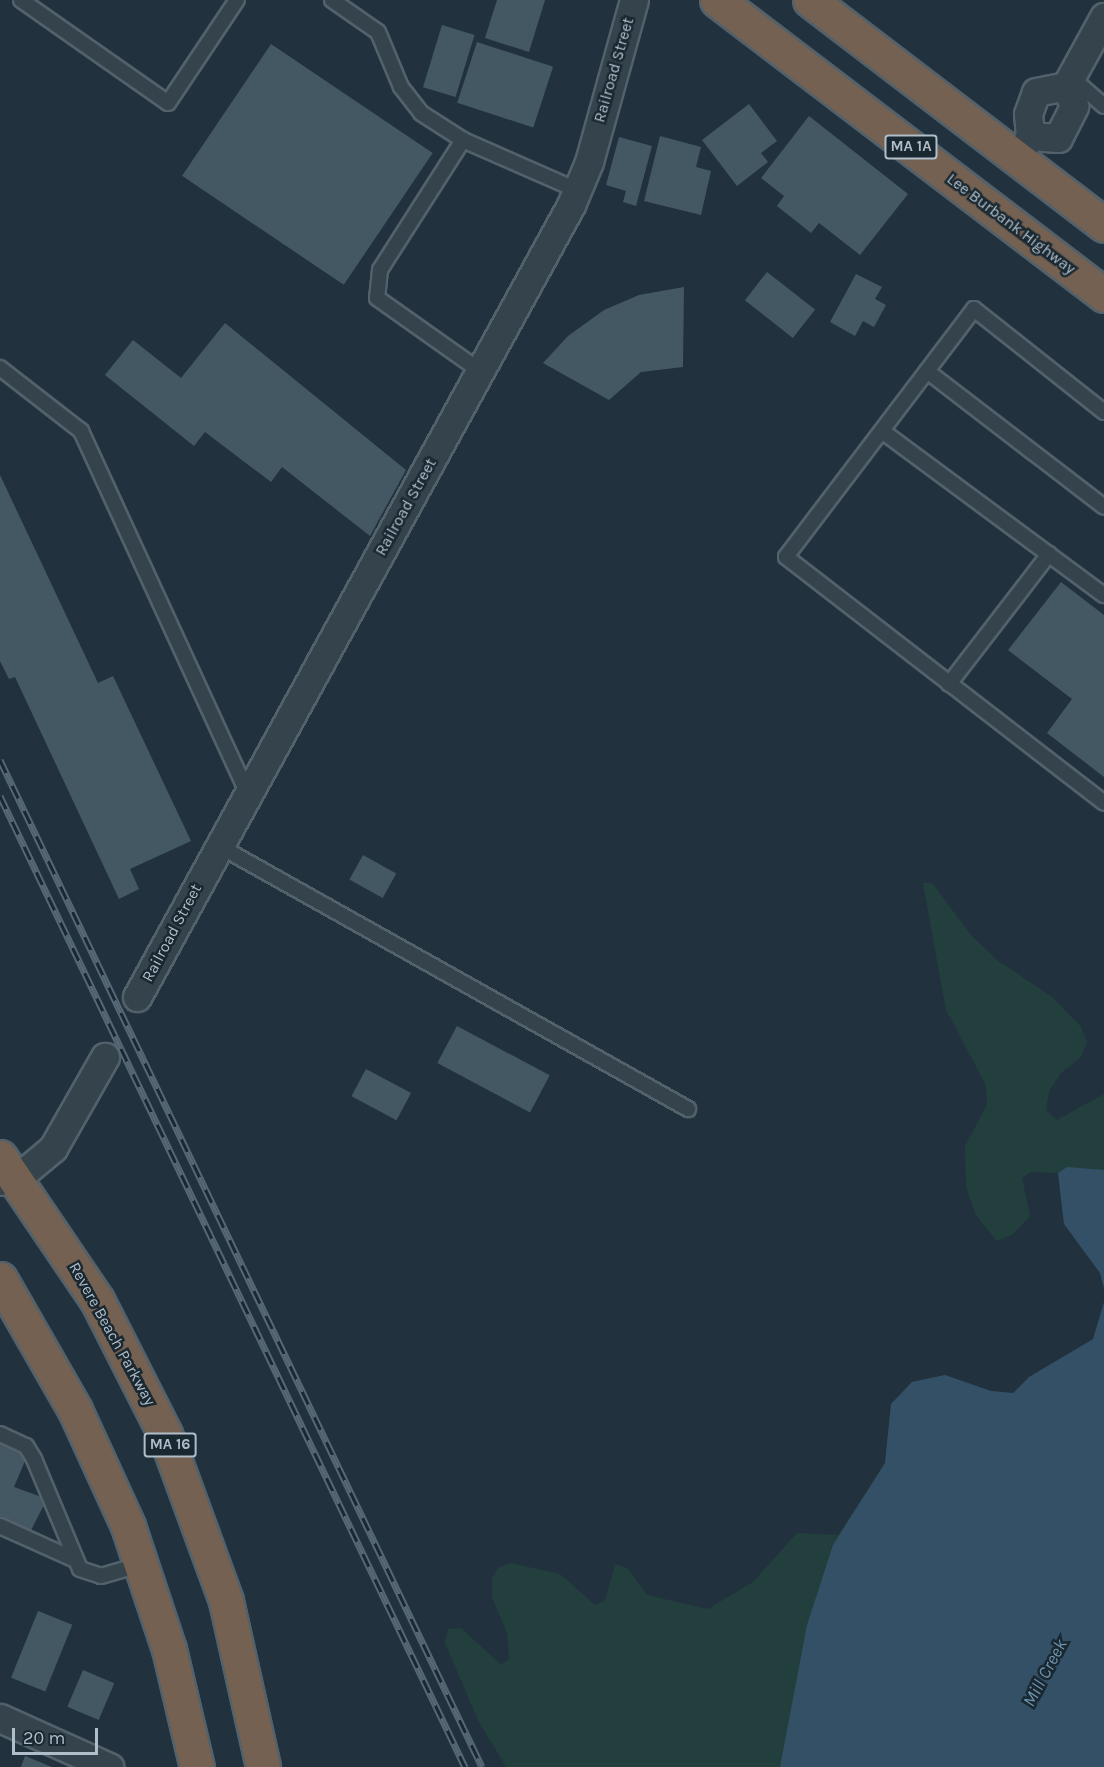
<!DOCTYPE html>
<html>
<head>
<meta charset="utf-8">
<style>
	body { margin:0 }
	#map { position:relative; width:1104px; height:1767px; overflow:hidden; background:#21323e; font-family:Karla,sans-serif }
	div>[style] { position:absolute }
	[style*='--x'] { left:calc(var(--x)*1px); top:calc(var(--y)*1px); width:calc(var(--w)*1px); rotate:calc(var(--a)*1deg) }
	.green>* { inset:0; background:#233f3d }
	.water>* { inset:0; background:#335066 }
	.building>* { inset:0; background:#445864; transform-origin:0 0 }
	.roads { filter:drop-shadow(2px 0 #53616b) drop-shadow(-2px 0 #53616b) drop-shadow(0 2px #53616b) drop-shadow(0 -2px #53616b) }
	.lane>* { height:14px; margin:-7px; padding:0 7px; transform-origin:7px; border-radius:7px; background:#35434d }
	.street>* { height:27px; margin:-13.5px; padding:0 13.5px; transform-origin:13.5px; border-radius:13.5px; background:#35434d }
	.highway>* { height:33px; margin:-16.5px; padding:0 16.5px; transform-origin:16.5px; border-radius:16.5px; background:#746151 }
	.rail>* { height:7px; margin-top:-3.5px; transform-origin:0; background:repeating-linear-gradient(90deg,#1a2832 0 14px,#566875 0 28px); box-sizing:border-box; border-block:2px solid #566875 }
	span { translate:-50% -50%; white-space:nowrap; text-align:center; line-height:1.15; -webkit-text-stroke:5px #1a2832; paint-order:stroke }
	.shield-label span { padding:2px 4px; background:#1a2832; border:2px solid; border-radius:4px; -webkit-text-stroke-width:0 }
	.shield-label { font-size:15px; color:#b0bec9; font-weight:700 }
	.street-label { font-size:16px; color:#b0bec9 }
	.water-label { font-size:18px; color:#6e95af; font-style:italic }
	.scale { position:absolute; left:12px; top:1728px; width:86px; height:27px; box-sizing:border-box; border:3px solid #b0bec9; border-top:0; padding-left:8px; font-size:18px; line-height:21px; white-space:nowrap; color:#b0bec9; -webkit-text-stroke:4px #1a2832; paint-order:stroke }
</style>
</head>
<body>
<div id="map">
	<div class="green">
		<div style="clip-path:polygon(923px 883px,932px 883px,971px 935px,997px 960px,1052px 997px,1081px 1027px,1087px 1042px,1081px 1057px,1061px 1073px,1049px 1091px,1046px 1110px,1057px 1120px,1104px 1094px,1104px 1288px,1100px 1273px,1064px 1224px,1058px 1173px,1030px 1172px,1022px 1178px,1030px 1216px,1013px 1234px,997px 1241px,975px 1214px,966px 1186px,965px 1146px,987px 1105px,986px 1085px,946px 1010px)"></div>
		<div style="clip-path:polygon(945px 1375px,991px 1391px,1013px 1393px,863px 1767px,506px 1767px,478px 1720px,445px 1643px,448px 1629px,461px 1628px,501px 1665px,509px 1659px,507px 1632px,492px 1598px,492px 1578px,498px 1568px,510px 1563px,560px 1574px,595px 1605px,605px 1601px,615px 1564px,627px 1568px,647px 1595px,708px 1609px,753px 1582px,797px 1533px,838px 1535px,885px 1463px,891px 1404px,912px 1382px)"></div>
	</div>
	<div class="water">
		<div style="clip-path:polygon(1067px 1167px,1104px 1170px,1104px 1288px,1100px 1273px,1064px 1224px,1058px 1173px)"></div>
		<div style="clip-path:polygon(1104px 1302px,1104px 1767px,780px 1767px,807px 1625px,833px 1545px,885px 1463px,891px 1404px,912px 1382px,945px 1375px,991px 1391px,1013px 1393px,1029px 1377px,1093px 1339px)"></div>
	</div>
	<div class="building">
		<div style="clip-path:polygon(497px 0,545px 0,529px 52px,485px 38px)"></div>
		<div style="left:442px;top:25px;width:34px;height:65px;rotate:17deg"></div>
		<div style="left:477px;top:42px;width:80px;height:64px;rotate:18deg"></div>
		<div style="left:271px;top:44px;width:195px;height:159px;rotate:34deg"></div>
		<div style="clip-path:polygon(749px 104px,777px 141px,761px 153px,768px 162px,737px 186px,702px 140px)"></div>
		<div style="clip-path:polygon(809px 116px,908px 194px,860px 255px,819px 223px,811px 233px,777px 206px,784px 196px,761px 178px)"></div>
		<div style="clip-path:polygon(660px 136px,701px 147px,696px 167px,711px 171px,701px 215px,644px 201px)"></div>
		<div style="clip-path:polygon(619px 137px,652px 146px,636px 206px,623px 202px,626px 191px,606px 185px)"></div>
		<div style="left:767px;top:272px;width:61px;height:36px;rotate:38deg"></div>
		<div style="clip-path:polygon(856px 274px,882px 287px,875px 299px,886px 305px,874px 327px,863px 321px,855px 336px,830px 322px)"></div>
		<div style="clip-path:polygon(684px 287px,683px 367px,641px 372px,609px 400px,543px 363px,568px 336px,604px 310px,639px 295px)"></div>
		<div style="clip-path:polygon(225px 323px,406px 470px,370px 536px,282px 467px,271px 482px,205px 432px,194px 446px,105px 375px,133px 340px,181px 378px)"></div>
		<div style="clip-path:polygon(0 475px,98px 683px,113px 676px,191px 841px,130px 869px,139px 889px,119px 899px,15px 677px,9px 679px,0 661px)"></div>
		<div style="clip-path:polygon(1061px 582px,1104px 615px,1104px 777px,1047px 733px,1072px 699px,1008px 650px)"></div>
		<div style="left:363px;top:855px;width:38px;height:28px;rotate:29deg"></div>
		<div style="left:457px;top:1026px;width:105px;height:42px;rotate:28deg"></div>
		<div style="left:366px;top:1069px;width:51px;height:31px;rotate:28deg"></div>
		<div style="clip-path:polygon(0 1444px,27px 1456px,14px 1487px,47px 1499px,30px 1532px,0 1518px)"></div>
		<div style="left:38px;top:1611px;width:37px;height:72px;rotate:22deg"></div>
		<div style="left:83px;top:1670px;width:34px;height:40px;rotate:23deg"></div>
		<div style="clip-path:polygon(25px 1756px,52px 1767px,21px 1767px)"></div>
	</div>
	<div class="roads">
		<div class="lane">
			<div style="--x:21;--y:0;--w:179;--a:35"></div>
			<div style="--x:168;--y:103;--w:124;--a:-56.2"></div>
			<div style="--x:332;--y:0;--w:56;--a:34.8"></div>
			<div style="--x:378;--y:32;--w:60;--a:67.3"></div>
			<div style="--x:401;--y:87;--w:33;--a:52"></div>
			<div style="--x:421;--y:113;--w:50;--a:32.7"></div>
			<div style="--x:463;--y:140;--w:124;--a:23.7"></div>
			<div style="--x:1071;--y:77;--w:44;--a:41.3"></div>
			<div style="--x:463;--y:140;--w:154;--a:122.6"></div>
			<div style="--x:380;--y:270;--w:28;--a:96"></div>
			<div style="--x:377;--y:298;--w:126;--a:35.3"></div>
			<div style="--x:0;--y:368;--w:103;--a:37.9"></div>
			<div style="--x:81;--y:431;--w:400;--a:65.3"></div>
			<div style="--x:927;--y:371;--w:223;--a:37.5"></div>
			<div style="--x:1104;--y:412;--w:166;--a:-141.6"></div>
			<div style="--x:974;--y:309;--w:311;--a:127.2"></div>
			<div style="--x:786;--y:557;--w:402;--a:37.7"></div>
			<div style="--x:882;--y:431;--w:276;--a:36.5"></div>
			<div style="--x:949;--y:684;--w:164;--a:-52.4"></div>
			<div style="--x:219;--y:846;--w:538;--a:29.28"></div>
			<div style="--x:0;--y:1434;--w:29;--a:25"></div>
			<div style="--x:26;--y:1446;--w:15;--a:58"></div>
			<div style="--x:34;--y:1459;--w:119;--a:67.3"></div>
			<div style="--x:80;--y:1569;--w:22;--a:18"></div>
			<div style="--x:101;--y:1576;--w:43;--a:-16.3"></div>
			<div style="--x:0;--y:1526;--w:80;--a:24.3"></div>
		</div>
		<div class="street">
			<div style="--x:1030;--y:136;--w:28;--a:4"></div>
			<div style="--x:1058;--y:138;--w:36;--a:-63"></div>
			<div style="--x:1074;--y:106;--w:22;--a:-112"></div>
			<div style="--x:1066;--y:86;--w:79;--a:-61.2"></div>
			<div style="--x:1021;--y:152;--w:18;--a:-61"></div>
			<div style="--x:1030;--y:136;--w:22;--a:-95"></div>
			<div style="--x:1028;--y:114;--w:23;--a:-70"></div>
			<div style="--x:1036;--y:92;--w:31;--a:-11"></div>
			<div style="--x:137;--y:997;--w:903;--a:-61.28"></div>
			<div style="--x:571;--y:205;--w:47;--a:-67.3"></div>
			<div style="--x:589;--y:162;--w:168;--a:-74.5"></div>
			<div style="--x:0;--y:1181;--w:30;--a:-23"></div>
			<div style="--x:28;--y:1169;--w:33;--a:-40"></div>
			<div style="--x:53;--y:1148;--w:105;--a:-60.3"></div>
			<div style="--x:0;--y:1718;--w:120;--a:24.2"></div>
		</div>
		<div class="highway">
			<div style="--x:717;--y:0;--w:487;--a:37.3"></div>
			<div style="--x:810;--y:0;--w:370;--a:37.4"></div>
			<div style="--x:0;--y:1157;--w:173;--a:55.9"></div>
			<div style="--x:97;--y:1300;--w:150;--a:63.1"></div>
			<div style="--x:165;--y:1434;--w:178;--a:69.9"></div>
			<div style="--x:226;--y:1601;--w:170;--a:77.4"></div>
			<div style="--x:0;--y:1279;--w:151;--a:60.2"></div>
			<div style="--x:75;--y:1410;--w:128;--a:65.4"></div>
			<div style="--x:128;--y:1526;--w:130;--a:71.6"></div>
			<div style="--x:169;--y:1649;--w:121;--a:76.7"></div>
		</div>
	</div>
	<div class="rail">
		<div style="--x:0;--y:760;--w:1116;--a:64.42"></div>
		<div style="--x:0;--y:796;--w:1077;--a:64.41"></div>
	</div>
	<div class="shield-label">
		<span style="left:911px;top:147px">MA 1A</span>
		<span style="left:170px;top:1445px">MA 16</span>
	</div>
	<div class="street-label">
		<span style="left:614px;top:70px;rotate:-74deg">Railroad Street</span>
		<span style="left:1011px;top:224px;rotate:37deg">Lee Burbank Highway</span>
		<span style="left:406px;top:507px;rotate:-61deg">Railroad Street</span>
		<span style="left:172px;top:933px;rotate:-62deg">Railroad Street</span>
		<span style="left:112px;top:1334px;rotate:61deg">Revere Beach Parkway</span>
	</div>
	<div class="water-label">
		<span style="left:1045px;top:1673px;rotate:-62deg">Mill Creek</span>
	</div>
	<div class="scale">20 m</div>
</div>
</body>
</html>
